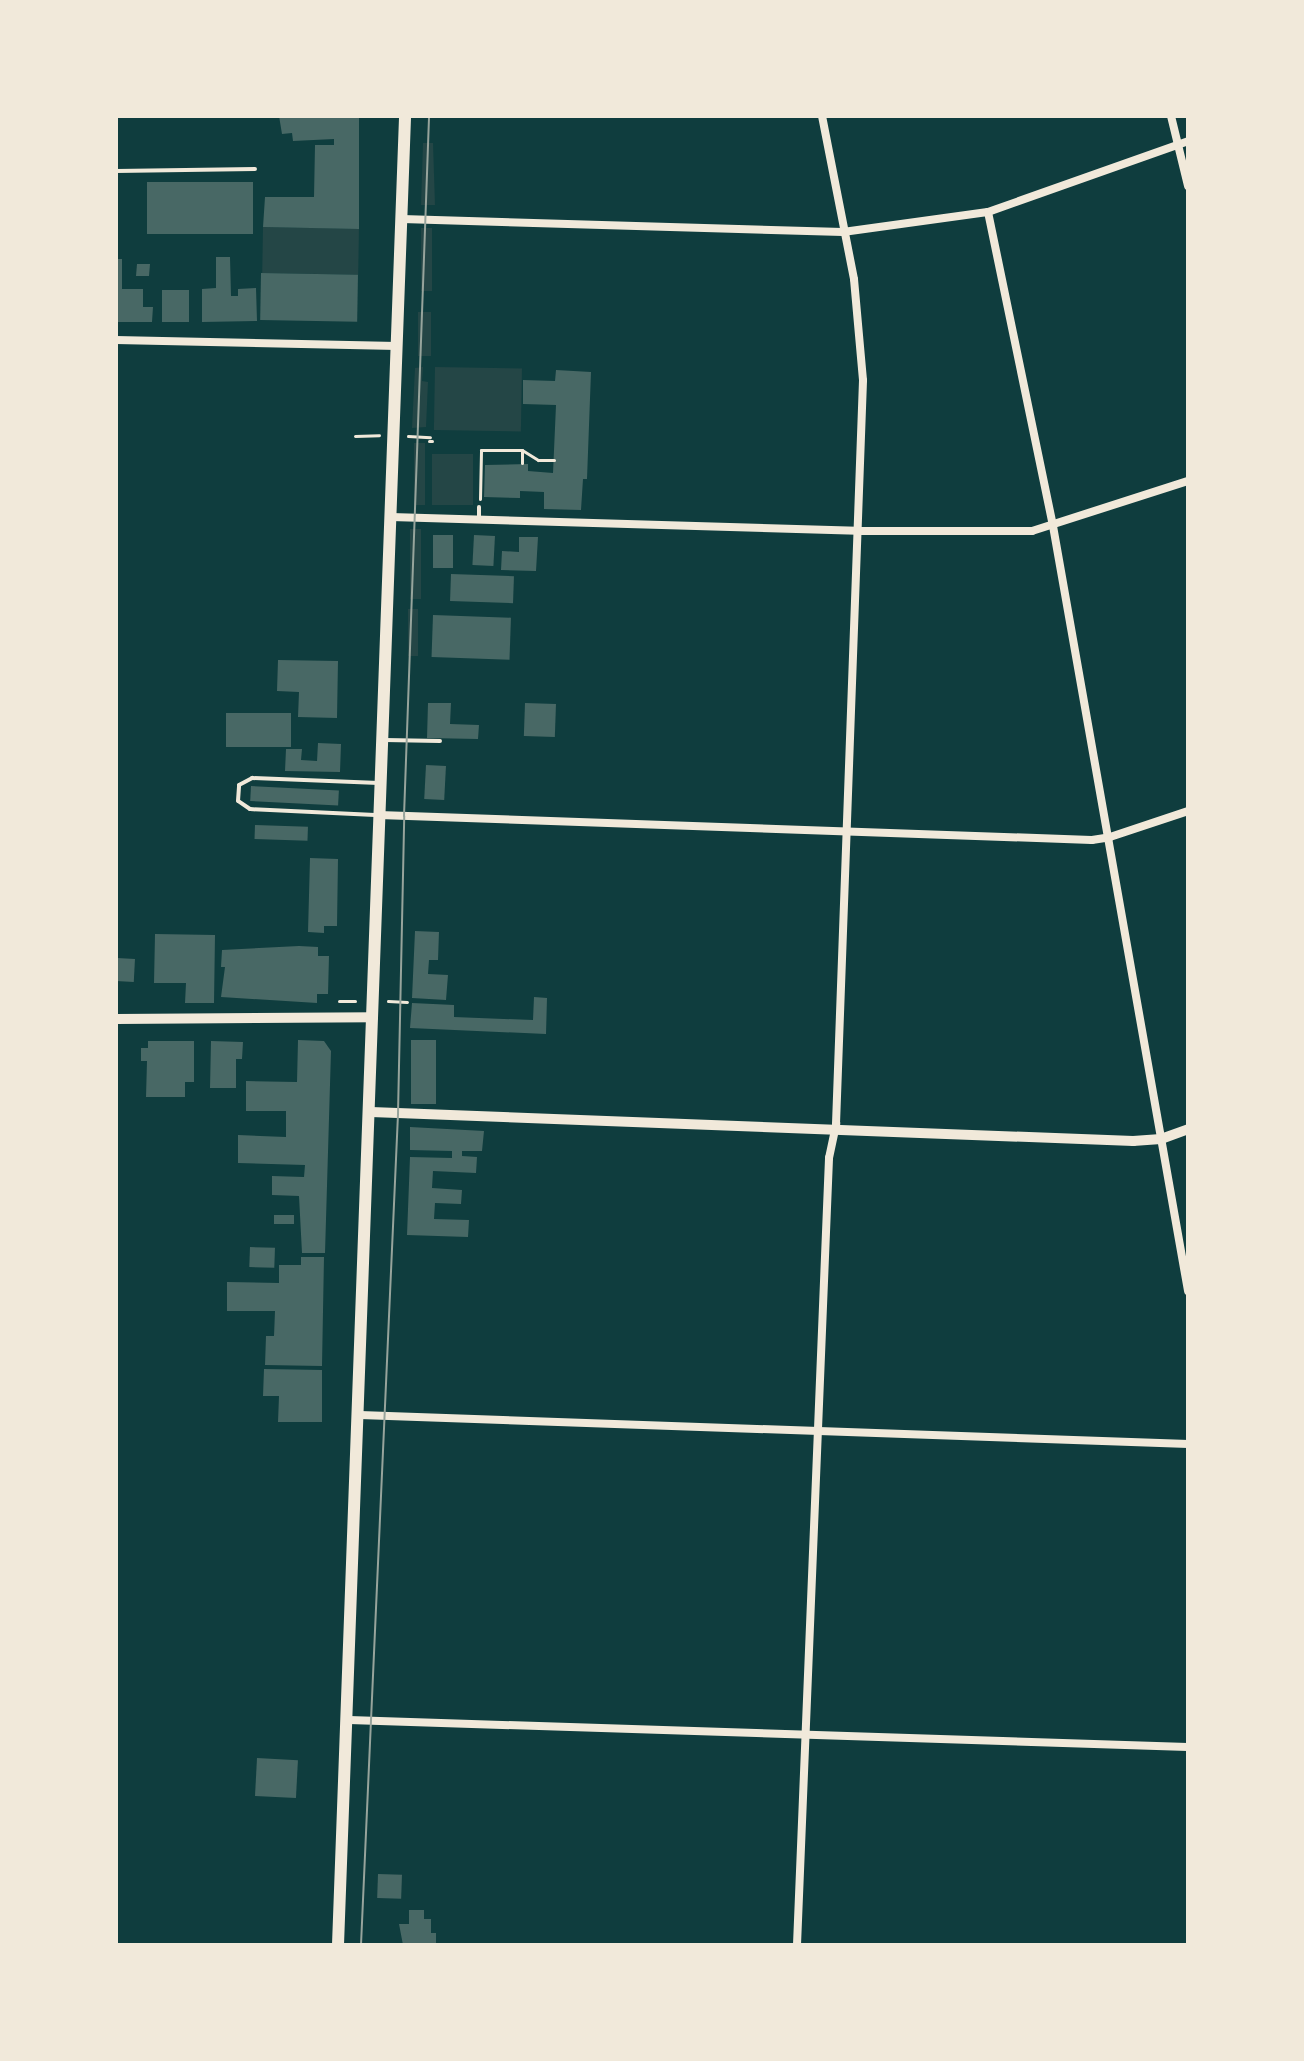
<!DOCTYPE html>
<html>
<head>
<meta charset="utf-8">
<style>
	body { margin:0 }
	#map { position:relative; width:1304px; height:2061px; overflow:hidden; background:#0f3d3e; font-family:"Source Sans 3",sans-serif }
	div>[style] { position:absolute }
	[style*='--x'] { left:calc(var(--x)*1px); top:calc(var(--y)*1px); width:calc(var(--w)*1px); rotate:calc(var(--a)*1deg) }
	.green>* { inset:0; background:#244646; transform-origin:0 0 }
	.building>* { inset:0; background:#486865; transform-origin:0 0 }
	.path>* { height:3px; margin:-1.5px; padding:0 1.5px; transform-origin:1.5px; border-radius:1.5px; background:#f1e9da }
	.service>* { height:4px; margin:-2px; padding:0 2px; transform-origin:2px; border-radius:2px; background:#f1e9da }
	.minor>* { height:8px; margin:-4px; padding:0 4px; transform-origin:4px; border-radius:4px; background:#f1e9da }
	.tertiary>* { height:10px; margin:-5px; padding:0 5px; transform-origin:5px; border-radius:5px; background:#f1e9da }
	.primary>* { height:12px; margin:-6px; padding:0 6px; transform-origin:6px; border-radius:6px; background:#f1e9da }
	.tram>* { height:2px; margin:-1px; padding:0 1px; transform-origin:1px; border-radius:1px; background:#97a49c }
	span { translate:-50% -50%; white-space:nowrap; text-align:center; line-height:1.15; -webkit-text-stroke:7px #f1e9da; paint-order:stroke }
	.frame { position:absolute; inset:0; border:118px solid #f1e9da; pointer-events:none }
</style>
</head>
<body>
<div id="map">
	<div class="green">
		<div style="clip-path:polygon(423px 143px,433px 143px,435px 205px,421px 205px)"></div>
		<div style="left:263px;top:227px;width:96px;height:46px;rotate:1deg"></div>
		<div style="left:421px;top:228px;width:11px;height:63px"></div>
		<div style="left:418px;top:312px;width:13px;height:44px"></div>
		<div style="clip-path:polygon(423px 367px,422px 381px,428px 382px,426px 427px,412px 428px,415px 368px)"></div>
		<div style="left:435px;top:367px;width:87px;height:63px;rotate:1deg"></div>
		<div style="left:414px;top:443px;width:11px;height:62px"></div>
		<div style="left:432px;top:454px;width:41px;height:51px"></div>
		<div style="left:410px;top:529px;width:11px;height:70px"></div>
		<div style="left:408px;top:609px;width:10px;height:47px"></div>
	</div>
	<div class="building">
		<div style="clip-path:polygon(279px 116px,359px 116px,359px 229px,263px 227px,265px 197px,314px 197px,315px 145px,334px 145px,334px 139px,293px 141px,292px 133px,282px 134px)"></div>
		<div style="left:253px;top:182px;width:52px;height:106px;rotate:90deg"></div>
		<div style="clip-path:polygon(216px 257px,230px 257px,231px 296px,238px 296px,238px 289px,256px 288px,257px 321px,202px 322px,202px 289px,216px 288px)"></div>
		<div style="clip-path:polygon(116px 259px,122px 259px,122px 289px,143px 289px,143px 307px,153px 307px,152px 322px,116px 322px)"></div>
		<div style="clip-path:polygon(137px 264px,150px 264px,149px 276px,136px 276px)"></div>
		<div style="left:261px;top:273px;width:97px;height:47px;rotate:1deg"></div>
		<div style="left:189px;top:290px;width:32px;height:27px;rotate:90deg"></div>
		<div style="clip-path:polygon(556px 370px,591px 372px,587px 479px,583px 479px,581px 510px,544px 509px,544px 492px,520px 491px,520px 498px,484px 497px,485px 465px,528px 464px,528px 471px,553px 473px,556px 405px,523px 404px,523px 380px,555px 381px)"></div>
		<div style="left:433px;top:535px;width:20px;height:33px"></div>
		<div style="left:474px;top:535px;width:21px;height:30px;rotate:3deg"></div>
		<div style="clip-path:polygon(519px 537px,538px 537px,536px 571px,501px 570px,502px 551px,519px 552px)"></div>
		<div style="left:451px;top:574px;width:63px;height:27px;rotate:2deg"></div>
		<div style="left:433px;top:615px;width:78px;height:42px;rotate:2deg"></div>
		<div style="clip-path:polygon(278px 660px,338px 661px,337px 718px,298px 717px,299px 692px,277px 691px)"></div>
		<div style="clip-path:polygon(428px 703px,451px 703px,450px 724px,479px 725px,478px 739px,427px 738px)"></div>
		<div style="left:525px;top:703px;width:31px;height:33px;rotate:2deg"></div>
		<div style="left:226px;top:713px;width:65px;height:34px"></div>
		<div style="clip-path:polygon(318px 743px,341px 744px,340px 772px,285px 771px,286px 749px,302px 749px,301px 760px,317px 761px)"></div>
		<div style="left:426px;top:765px;width:20px;height:34px;rotate:3deg"></div>
		<div style="left:251px;top:786px;width:88px;height:15px;rotate:3deg"></div>
		<div style="left:255px;top:825px;width:53px;height:14px;rotate:2deg"></div>
		<div style="clip-path:polygon(310px 858px,338px 859px,337px 926px,324px 926px,324px 933px,308px 932px)"></div>
		<div style="clip-path:polygon(415px 931px,439px 932px,438px 960px,429px 960px,428px 974px,448px 975px,446px 1000px,412px 998px)"></div>
		<div style="clip-path:polygon(155px 934px,215px 935px,214px 1003px,185px 1003px,186px 983px,154px 983px)"></div>
		<div style="clip-path:polygon(299px 946px,318px 947px,318px 956px,329px 956px,328px 994px,317px 994px,317px 1003px,221px 997px,225px 967px,221px 967px,222px 950px)"></div>
		<div style="left:117px;top:958px;width:18px;height:23px;rotate:3deg"></div>
		<div style="clip-path:polygon(534px 997px,547px 998px,546px 1034px,410px 1028px,412px 1003px,454px 1005px,454px 1017px,533px 1020px)"></div>
		<div style="clip-path:polygon(298px 1040px,324px 1041px,331px 1051px,325px 1253px,302px 1253px,299px 1196px,272px 1195px,272px 1176px,304px 1177px,305px 1165px,238px 1163px,238px 1135px,286px 1137px,286px 1111px,246px 1111px,246px 1081px,297px 1082px)"></div>
		<div style="left:411px;top:1040px;width:25px;height:64px"></div>
		<div style="clip-path:polygon(148px 1041px,194px 1041px,194px 1082px,185px 1082px,185px 1097px,146px 1097px,147px 1061px,141px 1061px,141px 1048px,148px 1048px)"></div>
		<div style="clip-path:polygon(211px 1041px,243px 1042px,242px 1059px,236px 1059px,236px 1088px,210px 1088px)"></div>
		<div style="clip-path:polygon(410px 1127px,484px 1131px,482px 1151px,462px 1151px,462px 1156px,477px 1157px,476px 1173px,433px 1171px,432px 1188px,462px 1190px,461px 1204px,435px 1203px,434px 1219px,469px 1220px,468px 1237px,407px 1235px,410px 1157px,452px 1158px,452px 1151px,410px 1150px)"></div>
		<div style="left:274px;top:1215px;width:20px;height:9px"></div>
		<div style="left:250px;top:1247px;width:25px;height:20px;rotate:2deg"></div>
		<div style="clip-path:polygon(301px 1257px,324px 1257px,322px 1366px,265px 1365px,266px 1336px,274px 1336px,275px 1311px,227px 1311px,227px 1282px,279px 1283px,279px 1265px,301px 1265px)"></div>
		<div style="clip-path:polygon(264px 1369px,322px 1370px,322px 1422px,278px 1422px,279px 1396px,263px 1396px)"></div>
		<div style="left:257px;top:1758px;width:41px;height:38px;rotate:3deg"></div>
		<div style="left:378px;top:1874px;width:24px;height:24px;rotate:2deg"></div>
		<div style="clip-path:polygon(409px 1910px,424px 1910px,424px 1919px,431px 1919px,431px 1933px,436px 1933px,436px 1945px,403px 1945px,399px 1924px,409px 1924px)"></div>
	</div>
	<div class="path">
		<div style="--x:355;--y:436;--w:24;--a:-2"></div>
		<div style="--x:408;--y:436;--w:22;--a:3"></div>
		<div style="--x:429;--y:441;--w:3;--a:0"></div>
		<div style="--x:522;--y:463;--w:13;--a:-90"></div>
		<div style="--x:480;--y:499;--w:49;--a:-88.8"></div>
		<div style="--x:481;--y:450;--w:41;--a:0"></div>
		<div style="--x:522;--y:450;--w:19;--a:32"></div>
		<div style="--x:538;--y:460;--w:16;--a:0"></div>
		<div style="--x:339;--y:1001;--w:16;--a:0"></div>
		<div style="--x:388;--y:1001;--w:19;--a:3"></div>
	</div>
	<div class="service">
		<div style="--x:116;--y:171;--w:139;--a:-0.8"></div>
		<div style="--x:479;--y:517;--w:10;--a:-90"></div>
		<div style="--x:385;--y:740;--w:55;--a:1"></div>
		<div style="--x:375;--y:815;--w:125;--a:-177.3"></div>
		<div style="--x:250;--y:809;--w:14;--a:-146"></div>
		<div style="--x:238;--y:801;--w:16;--a:-86"></div>
		<div style="--x:239;--y:785;--w:15;--a:-28"></div>
		<div style="--x:252;--y:778;--w:127;--a:2.3"></div>
	</div>
	<div class="minor">
		<div style="--x:1171;--y:116;--w:72;--a:76.3"></div>
		<div style="--x:988;--y:212;--w:321;--a:78.3"></div>
		<div style="--x:1053;--y:526;--w:777;--a:79.99"></div>
		<div style="--x:402;--y:219;--w:441;--a:1.7"></div>
		<div style="--x:843;--y:232;--w:146;--a:-7.9"></div>
		<div style="--x:988;--y:212;--w:212;--a:-19.5"></div>
		<div style="--x:116;--y:340;--w:281;--a:1.2"></div>
		<div style="--x:391;--y:517;--w:466;--a:1.7"></div>
		<div style="--x:857;--y:531;--w:175;--a:0"></div>
		<div style="--x:1032;--y:531;--w:164;--a:-17.8"></div>
		<div style="--x:379;--y:815;--w:713;--a:2.01"></div>
		<div style="--x:1092;--y:840;--w:18;--a:-9"></div>
		<div style="--x:1110;--y:837;--w:82;--a:-18.4"></div>
		<div style="--x:360;--y:1415;--w:829;--a:2.01"></div>
		<div style="--x:349;--y:1720;--w:839;--a:1.84"></div>
		<div style="--x:797;--y:1945;--w:788;--a:-87.67"></div>
		<div style="--x:829;--y:1158;--w:35;--a:-78"></div>
		<div style="--x:836;--y:1124;--w:744;--a:-87.92"></div>
		<div style="--x:863;--y:380;--w:101;--a:-95.1"></div>
		<div style="--x:854;--y:279;--w:166;--a:-101.1"></div>
	</div>
	<div class="tertiary">
		<div style="--x:116;--y:1019;--w:257;--a:-0.4"></div>
		<div style="--x:371;--y:1112;--w:763;--a:2.18"></div>
		<div style="--x:1133;--y:1141;--w:28;--a:-4"></div>
		<div style="--x:1161;--y:1139;--w:29;--a:-20"></div>
	</div>
	<div class="primary">
		<div style="--x:338;--y:1945;--w:1830;--a:-87.9"></div>
	</div>
	<div class="tram">
		<div style="--x:361;--y:1945;--w:832;--a:-87.45"></div>
		<div style="--x:398;--y:1114;--w:298;--a:-88.8"></div>
		<div style="--x:404;--y:816;--w:700;--a:-87.95"></div>
	</div>
	<div class="frame"></div>
</div>
</body>
</html>
